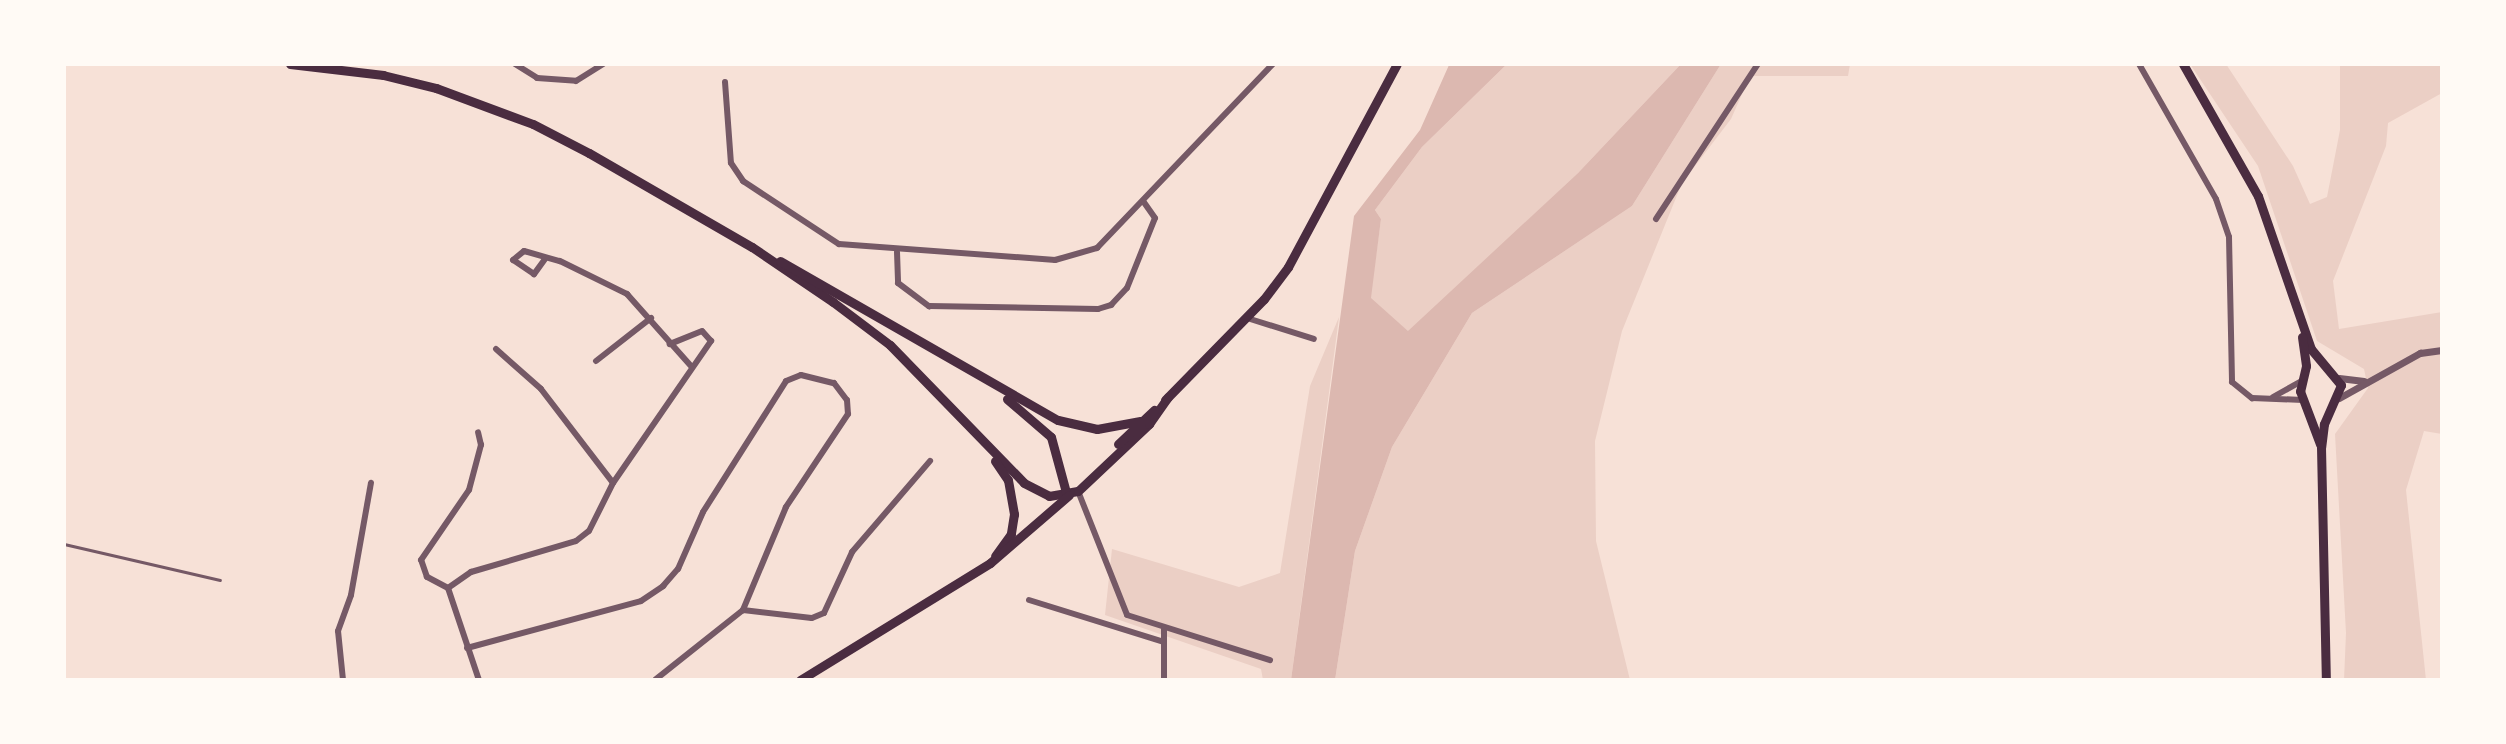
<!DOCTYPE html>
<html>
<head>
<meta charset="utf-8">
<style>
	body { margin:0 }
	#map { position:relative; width:2506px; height:744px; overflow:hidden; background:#f7e1d7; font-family:"Roboto Condensed",sans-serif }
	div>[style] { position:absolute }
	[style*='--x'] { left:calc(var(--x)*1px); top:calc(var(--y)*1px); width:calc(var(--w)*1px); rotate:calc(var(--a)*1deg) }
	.green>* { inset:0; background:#ebcfc5 }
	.water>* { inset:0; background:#dcb8b0 }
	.service>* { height:3px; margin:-1.5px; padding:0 1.5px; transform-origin:1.5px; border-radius:1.5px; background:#755966 }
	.minor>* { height:6px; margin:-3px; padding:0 3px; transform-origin:3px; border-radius:3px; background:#755966 }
	.tertiary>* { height:7px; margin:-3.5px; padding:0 3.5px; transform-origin:3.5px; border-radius:3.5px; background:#755966 }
	.primary>* { height:9px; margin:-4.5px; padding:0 4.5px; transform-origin:4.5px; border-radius:4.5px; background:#4a2c40 }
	span { translate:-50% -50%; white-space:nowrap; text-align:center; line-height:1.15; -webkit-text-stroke:7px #fffaf5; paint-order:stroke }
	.frame { position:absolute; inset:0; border:66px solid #fffaf5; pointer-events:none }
</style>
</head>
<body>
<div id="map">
	<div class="green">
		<div style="clip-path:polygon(1507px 64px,1681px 64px,1578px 173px,1409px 332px,1370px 299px,1381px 219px,1375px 210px,1422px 147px)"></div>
		<div style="clip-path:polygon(1721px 64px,1850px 64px,1848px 76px,1750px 76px,1731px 119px,1682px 183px,1622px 331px,1595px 441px,1596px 541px,1630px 680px,1335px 680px,1355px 551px,1392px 447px,1472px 313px,1632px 206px)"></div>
		<div style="clip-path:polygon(2190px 64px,2226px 64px,2293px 166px,2310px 204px,2327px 197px,2340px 130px,2340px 64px,2442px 64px,2442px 93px,2388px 123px,2386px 146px,2333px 281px,2339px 329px,2442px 312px,2442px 434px,2424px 431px,2406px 490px,2426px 680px,2344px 680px,2346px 633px,2335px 434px,2368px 388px,2364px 369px,2317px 341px,2258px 166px)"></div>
		<div style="clip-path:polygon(1339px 317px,1291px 680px,1263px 680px,1261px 669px,1105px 615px,1112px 549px,1239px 587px,1280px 573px,1310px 386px)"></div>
	</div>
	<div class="water">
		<div style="clip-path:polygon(1507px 64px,1422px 147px,1375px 210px,1381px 219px,1371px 298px,1408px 331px,1578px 173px,1681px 64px,1721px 64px,1632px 206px,1472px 313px,1392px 447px,1355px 551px,1335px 680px,1291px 680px,1354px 216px,1420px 130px,1449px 65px)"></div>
	</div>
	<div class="service">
		<div style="--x:64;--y:544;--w:160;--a:13"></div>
	</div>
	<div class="minor">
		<div style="--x:515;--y:64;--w:26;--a:32"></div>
		<div style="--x:537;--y:78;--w:39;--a:4"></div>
		<div style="--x:576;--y:81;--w:32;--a:-32"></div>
		<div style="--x:2139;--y:64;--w:155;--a:60.3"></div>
		<div style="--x:2216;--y:199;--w:40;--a:71.1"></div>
		<div style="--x:2229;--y:237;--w:145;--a:88.8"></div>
		<div style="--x:2232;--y:382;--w:26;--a:39"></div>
		<div style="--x:2252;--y:398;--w:51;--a:2.2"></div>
		<div style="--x:725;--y:82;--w:81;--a:85.8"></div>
		<div style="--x:731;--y:163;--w:22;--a:56"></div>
		<div style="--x:743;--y:181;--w:115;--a:33.3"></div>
		<div style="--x:839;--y:244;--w:217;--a:4.2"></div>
		<div style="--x:1055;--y:260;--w:44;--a:-15.9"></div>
		<div style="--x:1097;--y:248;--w:255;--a:-46.3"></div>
		<div style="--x:1656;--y:219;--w:186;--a:-56.7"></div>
		<div style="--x:897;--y:252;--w:31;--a:88"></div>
		<div style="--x:898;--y:283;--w:39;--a:37"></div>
		<div style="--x:929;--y:306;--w:169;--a:1"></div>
		<div style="--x:1098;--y:309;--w:14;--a:-17"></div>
		<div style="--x:1111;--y:305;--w:23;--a:-47"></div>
		<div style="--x:1127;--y:288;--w:75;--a:-68.2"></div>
		<div style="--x:1155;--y:218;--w:19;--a:-125"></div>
		<div style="--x:545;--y:259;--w:19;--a:126"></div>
		<div style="--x:534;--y:274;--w:25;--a:-146"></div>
		<div style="--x:513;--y:260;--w:14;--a:-39"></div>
		<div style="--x:524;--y:251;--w:37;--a:16"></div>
		<div style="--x:560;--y:261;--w:75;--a:26.2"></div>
		<div style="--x:627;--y:294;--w:96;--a:48.4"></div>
		<div style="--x:1247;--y:318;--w:70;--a:17.4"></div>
		<div style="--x:496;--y:349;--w:60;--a:41.6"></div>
		<div style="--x:541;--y:389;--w:118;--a:52.5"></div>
		<div style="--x:596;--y:361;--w:70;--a:-38"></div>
		<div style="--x:2273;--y:397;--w:31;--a:-29"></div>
		<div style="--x:1078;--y:491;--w:133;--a:68.4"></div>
		<div style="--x:1127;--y:615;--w:150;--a:17.5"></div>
		<div style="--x:448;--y:588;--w:28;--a:-35"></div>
		<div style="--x:471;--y:572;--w:109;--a:-16.4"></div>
		<div style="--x:576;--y:541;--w:16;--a:-38"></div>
		<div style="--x:589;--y:531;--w:54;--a:-63.4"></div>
		<div style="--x:613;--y:483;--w:173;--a:-55.4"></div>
		<div style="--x:711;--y:341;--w:13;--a:-132"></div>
		<div style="--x:702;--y:331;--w:35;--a:158"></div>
		<div style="--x:448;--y:588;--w:24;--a:-152"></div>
		<div style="--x:427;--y:577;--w:18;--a:-109"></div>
		<div style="--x:421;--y:560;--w:85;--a:-55.6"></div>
		<div style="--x:469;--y:490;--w:47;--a:-75.1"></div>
		<div style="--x:481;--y:445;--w:13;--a:-103"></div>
		<div style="--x:448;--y:588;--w:97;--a:71.4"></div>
		<div style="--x:1029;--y:600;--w:141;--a:17.3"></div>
		<div style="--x:743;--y:610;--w:69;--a:6.6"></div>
		<div style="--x:812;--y:618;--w:13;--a:-23"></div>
		<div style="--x:824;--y:613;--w:67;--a:-65.3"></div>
		<div style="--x:852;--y:552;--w:120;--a:-49.4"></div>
		<div style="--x:1164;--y:628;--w:52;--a:90"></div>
		<div style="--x:467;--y:648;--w:180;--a:-15.1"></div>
		<div style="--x:641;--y:601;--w:27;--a:-34"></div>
		<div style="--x:663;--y:586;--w:23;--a:-49"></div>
		<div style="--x:678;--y:569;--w:62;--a:-66.3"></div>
		<div style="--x:703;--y:512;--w:155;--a:-57.6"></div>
		<div style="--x:786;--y:381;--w:16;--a:-22"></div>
		<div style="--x:801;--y:375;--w:34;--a:14"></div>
		<div style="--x:834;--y:383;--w:21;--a:53"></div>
		<div style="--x:847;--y:400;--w:14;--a:86"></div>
		<div style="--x:848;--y:414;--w:112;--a:123.7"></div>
		<div style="--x:786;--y:507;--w:112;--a:112.7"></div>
		<div style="--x:743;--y:610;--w:112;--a:141.5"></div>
		<div style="--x:343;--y:680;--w:49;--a:-95.8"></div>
		<div style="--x:338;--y:631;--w:38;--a:-70"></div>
		<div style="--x:351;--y:595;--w:114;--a:-79.9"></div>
	</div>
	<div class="tertiary">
		<div style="--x:2339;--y:378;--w:25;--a:7"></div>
		<div style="--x:2339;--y:398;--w:93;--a:-29.1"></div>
		<div style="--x:2420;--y:353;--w:22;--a:-8"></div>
	</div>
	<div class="primary">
		<div style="--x:290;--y:64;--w:94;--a:6.7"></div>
		<div style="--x:383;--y:75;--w:55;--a:13.8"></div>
		<div style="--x:436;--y:88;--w:103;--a:20.4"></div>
		<div style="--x:533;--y:124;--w:63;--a:27.4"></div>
		<div style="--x:589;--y:153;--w:188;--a:30"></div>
		<div style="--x:752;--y:247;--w:98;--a:34.2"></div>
		<div style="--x:833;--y:302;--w:71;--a:37"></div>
		<div style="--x:890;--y:345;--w:192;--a:45.8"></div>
		<div style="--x:1024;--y:483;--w:28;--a:27"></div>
		<div style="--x:1049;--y:496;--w:29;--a:-10"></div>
		<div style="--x:1078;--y:491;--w:98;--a:-43.3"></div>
		<div style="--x:1149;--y:424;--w:33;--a:-55"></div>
		<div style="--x:2183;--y:64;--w:152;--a:60.4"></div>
		<div style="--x:2258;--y:196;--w:162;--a:70.9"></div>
		<div style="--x:2311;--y:349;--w:47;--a:50.2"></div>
		<div style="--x:2341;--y:385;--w:43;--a:113.6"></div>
		<div style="--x:2324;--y:424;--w:23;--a:97"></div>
		<div style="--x:2321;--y:447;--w:233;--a:88.8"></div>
		<div style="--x:780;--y:261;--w:320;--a:29.8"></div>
		<div style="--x:1058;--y:420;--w:40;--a:13"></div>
		<div style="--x:1097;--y:429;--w:44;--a:-10.5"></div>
		<div style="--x:2302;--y:337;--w:29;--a:82"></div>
		<div style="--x:2306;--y:366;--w:26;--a:103"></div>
		<div style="--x:2300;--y:391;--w:57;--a:69.3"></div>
		<div style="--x:1007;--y:399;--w:58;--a:40.8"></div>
		<div style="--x:1051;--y:437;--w:61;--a:74.8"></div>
		<div style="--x:1165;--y:400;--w:141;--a:-45.6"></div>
		<div style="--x:1264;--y:299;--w:40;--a:-53"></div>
		<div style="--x:1288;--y:267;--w:230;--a:-61.8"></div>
		<div style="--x:1118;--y:444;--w:50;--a:-43.4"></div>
		<div style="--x:995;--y:461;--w:23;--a:56"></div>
		<div style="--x:1008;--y:480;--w:35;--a:80"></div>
		<div style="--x:1014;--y:514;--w:20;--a:99"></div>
		<div style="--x:1011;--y:534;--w:27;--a:126"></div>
		<div style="--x:800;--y:680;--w:223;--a:-31.6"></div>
		<div style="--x:990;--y:563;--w:104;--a:-40.7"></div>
	</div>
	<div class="frame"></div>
</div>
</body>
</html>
